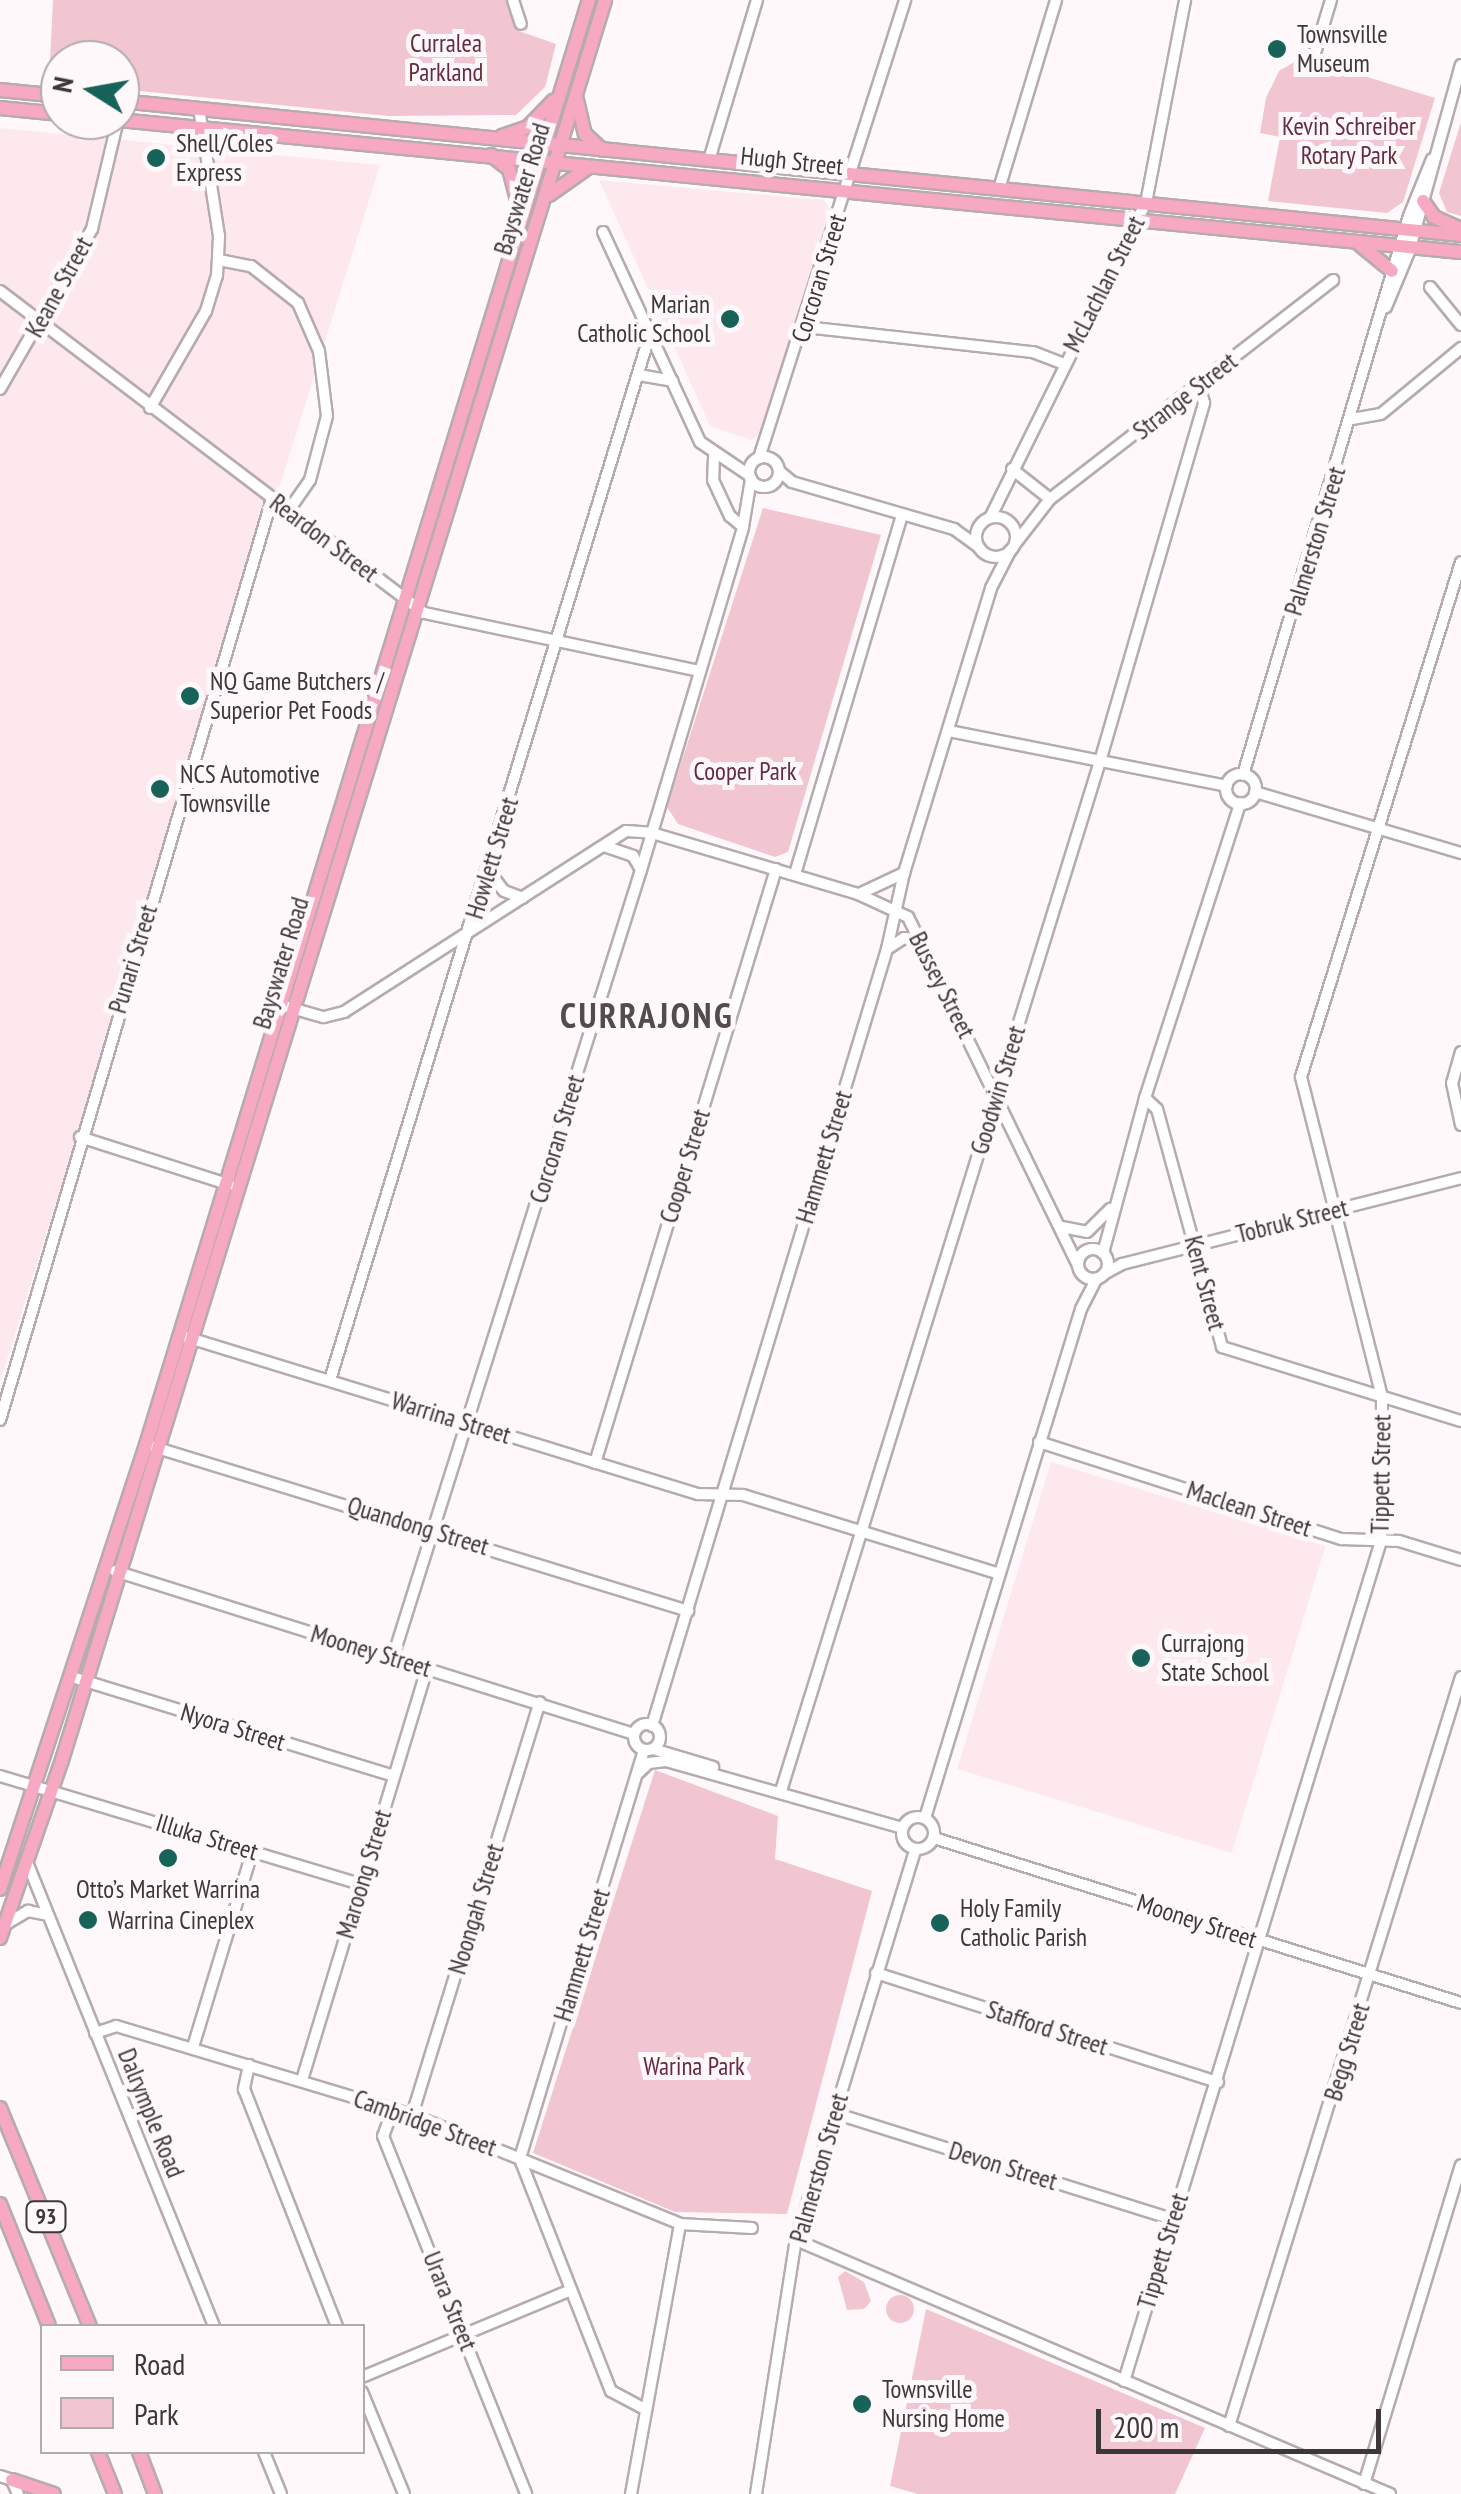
<!DOCTYPE html>
<html>
<head>
<meta charset="utf-8">
<style>
	body { margin:0 }
	#map { position:relative; width:1461px; height:2494px; overflow:hidden; background:#fff8fa; font-family:"PT Sans Narrow",sans-serif }
	div>[style] { position:absolute }
	[style*='--x'] { left:calc(var(--x)*1px); top:calc(var(--y)*1px); width:calc(var(--w)*1px); rotate:calc(var(--a)*1deg) }
	.built>* { inset:0; background:#fde9ed; transform-origin:0 0 }
	.green>* { inset:0; background:#f2c6d0 }
	.round { border-radius:50% }
	.roads { filter:drop-shadow(2px 0 #b6abae) drop-shadow(-2px 0 #b6abae) drop-shadow(0 2px #b6abae) drop-shadow(0 -2px #b6abae) }
	.minor>* { height:10px; margin:-5px; padding:0 5px; transform-origin:5px; border-radius:5px; background:#fff }
	.minor>.ring { margin:-5px; padding:0; box-sizing:content-box; background:none; border:10px solid #fff; border-radius:50% }
	.major>* { height:12px; margin:-6px; padding:0 6px; transform-origin:6px; border-radius:6px; background:#f6a9c1 }
	.dots>* { width:28px; height:28px; translate:-50% -50%; box-sizing:border-box; border:5px solid #fff8fa; border-radius:50% }
	span { translate:-50% -50%; white-space:nowrap; text-align:center; line-height:1.15; -webkit-text-stroke:10px #fff8fa; paint-order:stroke }
	.shield-label span { padding:2px 8px; background:#fff8fa; border:2px solid; border-radius:8px; -webkit-text-stroke-width:0 }
	.shield-label { font-size:22px; color:#3c3839; font-weight:700 }
	.poi-label { font-size:25px; color:#3c3839 }
	.left { translate:0 -50%; text-align:left }
	.right { translate:-100% -50%; text-align:right }
	.park-label { font-size:25px; color:#662c3e }
	.street-label { font-size:25px; color:#3c3839 }
	.district-label { font-size:35px; color:#544b4d; font-weight:700; letter-spacing:2.5px }
	.legend { position:absolute; left:40px; top:2324px; width:325px; height:130px; box-sizing:border-box; background:#fff8fa; border:2px solid #b1abad; margin:0; padding:12px 18px; list-style:none; font-size:30px; color:#3c3839 }
	.legend li { display:flex; align-items:center; gap:20px; height:50px }
	.legend b { width:50px; border:2px solid #b1abad }
	.north { position:absolute; left:40px; top:40px; width:100px; height:100px; box-sizing:border-box; background:#fff8fa; border:2px solid #b1abad; border-radius:50%; rotate:281deg; font-size:28px; font-weight:700; line-height:40px; text-align:center; color:#3c3839 }
	.north::after { content:''; display:block; margin:auto; width:35px; height:45px; background:#186359; clip-path:polygon(50% 0,100% 100%,50% 72%,0 100%) }
	.scale { position:absolute; left:1096px; top:2409px; width:285px; height:45px; box-sizing:border-box; border:5px solid #3c3839; border-top:0; padding-left:12px; font-size:30px; line-height:35px; white-space:nowrap; color:#3c3839; -webkit-text-stroke:8px #fff8fa; paint-order:stroke }
</style>
</head>
<body>
<div id="map">
	<div class="built">
		<div style="clip-path:polygon(0 128px,380px 165px,0 1382px)"></div>
		<div style="clip-path:polygon(599px 180px,824px 200px,831px 212px,764px 431px,751px 440px,710px 426px)"></div>
		<div style="left:1051px;top:1462px;width:287px;height:321px;rotate:17deg"></div>
	</div>
	<div class="green">
		<div style="clip-path:polygon(53px 0,506px 0,516px 30px,556px 44px,545px 87px,516px 115px,388px 116px,120px 89px,120px 60px,60px 60px,60px 83px,49px 82px)"></div>
		<div style="clip-path:polygon(1303px 57px,1435px 98px,1403px 202px,1387px 213px,1268px 201px,1280px 137px,1260px 133px,1266px 98px,1279px 71px)"></div>
		<div style="clip-path:polygon(1461px 122px,1461px 216px,1447px 212px,1439px 193px)"></div>
		<div style="clip-path:polygon(763px 508px,881px 535px,788px 852px,775px 857px,678px 824px,667px 807px)"></div>
		<div style="clip-path:polygon(655px 1770px,778px 1816px,775px 1859px,872px 1891px,787px 2214px,675px 2212px,533px 2153px)"></div>
		<div style="clip-path:polygon(845px 2271px,864px 2282px,871px 2301px,864px 2309px,847px 2310px,838px 2277px)"></div>
		<div class="round" style="left:886px;top:2295px;width:28px;height:28px"></div>
		<div style="clip-path:polygon(926px 2309px,1205px 2428px,1175px 2494px,918px 2494px,890px 2486px)"></div>
	</div>
	<div class="roads">
		<div class="minor">
			<div style="--x:513;--y:0;--w:25;--a:72"></div>
			<div style="--x:1315;--y:53;--w:55;--a:-73.2"></div>
			<div style="--x:709;--y:160;--w:167;--a:-73.3"></div>
			<div style="--x:999;--y:189;--w:197;--a:-73.2"></div>
			<div style="--x:603;--y:232;--w:231;--a:65.2"></div>
			<div style="--x:700;--y:442;--w:59;--a:34"></div>
			<div style="--x:219;--y:260;--w:33;--a:11"></div>
			<div style="--x:251;--y:266;--w:60;--a:38.2"></div>
			<div style="--x:298;--y:303;--w:52;--a:66.4"></div>
			<div style="--x:319;--y:351;--w:65;--a:83"></div>
			<div style="--x:327;--y:416;--w:66;--a:104.9"></div>
			<div style="--x:310;--y:480;--w:38;--a:125"></div>
			<div style="--x:1430;--y:287;--w:49;--a:50.8"></div>
			<div style="--x:0;--y:291;--w:532;--a:37.21"></div>
			<div style="--x:424;--y:613;--w:282;--a:11.9"></div>
			<div style="--x:1386;--y:307;--w:60;--a:-67.3"></div>
			<div style="--x:1409;--y:252;--w:194;--a:-74.5"></div>
			<div style="--x:805;--y:327;--w:229;--a:6.3"></div>
			<div style="--x:1033;--y:352;--w:33;--a:21"></div>
			<div style="--x:639;--y:375;--w:34;--a:10"></div>
			<div style="--x:0;--y:389;--w:185;--a:-60.1"></div>
			<div style="--x:92;--y:229;--w:112;--a:-76.6"></div>
			<div style="--x:150;--y:408;--w:112;--a:-60"></div>
			<div style="--x:206;--y:311;--w:37;--a:-73"></div>
			<div style="--x:217;--y:276;--w:40;--a:-87.1"></div>
			<div style="--x:219;--y:236;--w:129;--a:-98.9"></div>
			<div style="--x:1352;--y:419;--w:29;--a:-10"></div>
			<div style="--x:1381;--y:414;--w:104;--a:-39.5"></div>
			<div style="--x:714;--y:456;--w:24;--a:92"></div>
			<div style="--x:713;--y:480;--w:40;--a:65"></div>
			<div style="--x:730;--y:516;--w:17;--a:40"></div>
			<div class="ring" style="left:749px;top:457px;width:20px;height:20px"></div>
			<div style="--x:759;--y:458;--w:481;--a:-72.3"></div>
			<div style="--x:1012;--y:469;--w:48;--a:38.3"></div>
			<div style="--x:779;--y:471;--w:17;--a:40"></div>
			<div style="--x:792;--y:482;--w:169;--a:16.2"></div>
			<div style="--x:954;--y:529;--w:31;--a:36"></div>
			<div class="ring" style="left:976px;top:517px;width:30px;height:30px"></div>
			<div style="--x:990;--y:518;--w:352;--a:-63.7"></div>
			<div style="--x:1146;--y:203;--w:207;--a:-79.1"></div>
			<div style="--x:1015;--y:544;--w:57;--a:-52.1"></div>
			<div style="--x:1050;--y:499;--w:358;--a:-37.7"></div>
			<div style="--x:949;--y:731;--w:283;--a:11.2"></div>
			<div class="ring" style="left:1226px;top:774px;width:20px;height:20px"></div>
			<div style="--x:1243;--y:775;--w:583;--a:-73.46"></div>
			<div style="--x:1409;--y:216;--w:61;--a:-68"></div>
			<div style="--x:1255;--y:792;--w:215;--a:16.5"></div>
			<div style="--x:604;--y:846;--w:31;--a:19"></div>
			<div style="--x:633;--y:856;--w:16;--a:60"></div>
			<div style="--x:488;--y:870;--w:26;--a:53"></div>
			<div style="--x:504;--y:891;--w:20;--a:20"></div>
			<div style="--x:795;--y:874;--w:375;--a:-73.4"></div>
			<div style="--x:859;--y:894;--w:50;--a:-25"></div>
			<div style="--x:887;--y:949;--w:20;--a:-33"></div>
			<div style="--x:904;--y:938;--w:17;--a:10"></div>
			<div style="--x:288;--y:1007;--w:37;--a:16"></div>
			<div style="--x:324;--y:1017;--w:21;--a:-14"></div>
			<div style="--x:344;--y:1012;--w:335;--a:-32.7"></div>
			<div style="--x:626;--y:831;--w:26;--a:4"></div>
			<div style="--x:652;--y:833;--w:215;--a:16.5"></div>
			<div style="--x:858;--y:894;--w:55;--a:24.7"></div>
			<div style="--x:908;--y:917;--w:387;--a:64"></div>
			<div style="--x:1461;--y:1052;--w:32;--a:106"></div>
			<div style="--x:1452;--y:1083;--w:43;--a:77.9"></div>
			<div style="--x:1145;--y:1098;--w:16;--a:43"></div>
			<div style="--x:1157;--y:1109;--w:247;--a:74.7"></div>
			<div style="--x:1222;--y:1347;--w:250;--a:17.2"></div>
			<div style="--x:80;--y:1137;--w:157;--a:17.7"></div>
			<div style="--x:1062;--y:1227;--w:25;--a:11"></div>
			<div style="--x:1087;--y:1232;--w:33;--a:-45"></div>
			<div class="ring" style="left:1078px;top:1249px;width:20px;height:20px"></div>
			<div style="--x:1103;--y:1253;--w:161;--a:-74.8"></div>
			<div style="--x:1145;--y:1098;--w:310;--a:-72.1"></div>
			<div style="--x:1104;--y:1274;--w:21;--a:-29"></div>
			<div style="--x:1122;--y:1264;--w:350;--a:-14.2"></div>
			<div style="--x:186;--y:1337;--w:536;--a:17.05"></div>
			<div style="--x:698;--y:1494;--w:45;--a:1.3"></div>
			<div style="--x:743;--y:1495;--w:268;--a:17.1"></div>
			<div style="--x:330;--y:1380;--w:1094;--a:-72.99"></div>
			<div style="--x:0;--y:1420;--w:960;--a:-73.55"></div>
			<div style="--x:1039;--y:1442;--w:318;--a:17.8"></div>
			<div style="--x:1342;--y:1539;--w:57;--a:2"></div>
			<div style="--x:1399;--y:1541;--w:65;--a:17"></div>
			<div style="--x:154;--y:1447;--w:559;--a:17.07"></div>
			<div style="--x:595;--y:1463;--w:621;--a:-73.05"></div>
			<div style="--x:115;--y:1571;--w:544;--a:17.44"></div>
			<div style="--x:393;--y:1657;--w:825;--a:-72.51"></div>
			<div style="--x:641;--y:870;--w:358;--a:-73.4"></div>
			<div style="--x:743;--y:527;--w:49;--a:-80.5"></div>
			<div style="--x:72;--y:1677;--w:337;--a:17.1"></div>
			<div class="ring" style="left:634px;top:1724px;width:16px;height:16px"></div>
			<div style="--x:652;--y:1726;--w:812;--a:-73.17"></div>
			<div style="--x:887;--y:949;--w:78;--a:-77.4"></div>
			<div style="--x:904;--y:873;--w:298;--a:-73"></div>
			<div style="--x:991;--y:588;--w:42;--a:-62.8"></div>
			<div style="--x:653;--y:1749;--w:63;--a:16.7"></div>
			<div style="--x:644;--y:1750;--w:427;--a:106.9"></div>
			<div style="--x:520;--y:2159;--w:249;--a:68.6"></div>
			<div style="--x:611;--y:2391;--w:38;--a:28"></div>
			<div style="--x:637;--y:1774;--w:16;--a:-43"></div>
			<div style="--x:649;--y:1763;--w:17;--a:-7"></div>
			<div style="--x:666;--y:1761;--w:245;--a:15.8"></div>
			<div style="--x:0;--y:1776;--w:377;--a:16.7"></div>
			<div style="--x:781;--y:1791;--w:1081;--a:-72.79"></div>
			<div style="--x:1101;--y:758;--w:370;--a:-73.8"></div>
			<div style="--x:1204;--y:403;--w:18;--a:-106"></div>
			<div class="ring" style="left:902px;top:1817px;width:22px;height:22px"></div>
			<div style="--x:925;--y:1818;--w:532;--a:-72.96"></div>
			<div style="--x:1081;--y:1309;--w:34;--a:-63"></div>
			<div style="--x:934;--y:1838;--w:552;--a:17.38"></div>
			<div style="--x:27;--y:1862;--w:500;--a:68.05"></div>
			<div style="--x:6;--y:1924;--w:26;--a:-31"></div>
			<div style="--x:28;--y:1911;--w:20;--a:11"></div>
			<div style="--x:876;--y:1973;--w:359;--a:17.7"></div>
			<div style="--x:95;--y:2033;--w:22;--a:-18"></div>
			<div style="--x:116;--y:2026;--w:309;--a:16.7"></div>
			<div style="--x:412;--y:2115;--w:289;--a:22.1"></div>
			<div style="--x:680;--y:2224;--w:72;--a:3.2"></div>
			<div style="--x:193;--y:2047;--w:206;--a:-73.1"></div>
			<div style="--x:249;--y:2065;--w:25;--a:102"></div>
			<div style="--x:244;--y:2089;--w:255;--a:68.6"></div>
			<div style="--x:302;--y:2080;--w:431;--a:-73.1"></div>
			<div style="--x:393;--y:2109;--w:29;--a:110"></div>
			<div style="--x:383;--y:2136;--w:386;--a:68.2"></div>
			<div style="--x:834;--y:2113;--w:355;--a:17.4"></div>
			<div style="--x:412;--y:2115;--w:432;--a:-72.8"></div>
			<div style="--x:796;--y:2240;--w:646;--a:23.15"></div>
			<div style="--x:362;--y:2377;--w:224;--a:-22.6"></div>
			<div style="--x:1124;--y:2381;--w:878;--a:-72.99"></div>
			<div style="--x:1381;--y:1541;--w:144;--a:-89.6"></div>
			<div style="--x:1382;--y:1397;--w:330;--a:-104.2"></div>
			<div style="--x:1301;--y:1077;--w:539;--a:-72.74"></div>
			<div style="--x:362;--y:2392;--w:110;--a:67.6"></div>
			<div style="--x:1229;--y:2426;--w:784;--a:-72.79"></div>
			<div style="--x:264;--y:2452;--w:45;--a:68"></div>
			<div style="--x:0;--y:2476;--w:13;--a:18"></div>
			<div style="--x:12;--y:2480;--w:15;--a:67"></div>
			<div style="--x:1364;--y:2484;--w:333;--a:-73.1"></div>
			<div style="--x:631;--y:2494;--w:274;--a:-79.7"></div>
			<div style="--x:756;--y:2494;--w:257;--a:-81.1"></div>
			<div style="--x:796;--y:2240;--w:408;--a:-73"></div>
		</div>
		<div class="major">
			<div style="--x:0;--y:90;--w:60;--a:5.7"></div>
			<div style="--x:577;--y:100;--w:35;--a:77"></div>
			<div style="--x:585;--y:134;--w:23;--a:43"></div>
			<div style="--x:120;--y:101;--w:1348;--a:5.71"></div>
			<div style="--x:0;--y:108;--w:60;--a:5.7"></div>
			<div style="--x:119;--y:120;--w:1348;--a:5.62"></div>
			<div style="--x:502;--y:136;--w:28;--a:-19"></div>
			<div style="--x:528;--y:127;--w:37;--a:-46"></div>
			<div style="--x:491;--y:155;--w:23;--a:38"></div>
			<div style="--x:509;--y:169;--w:48;--a:75.4"></div>
			<div style="--x:549;--y:195;--w:49;--a:-35"></div>
			<div style="--x:1423;--y:201;--w:19;--a:55"></div>
			<div style="--x:1434;--y:217;--w:30;--a:24"></div>
			<div style="--x:1360;--y:245;--w:41;--a:39.1"></div>
			<div style="--x:0;--y:1889;--w:467;--a:-71.8"></div>
			<div style="--x:146;--y:1445;--w:1511;--a:-72.96"></div>
			<div style="--x:0;--y:1938;--w:188;--a:-70.8"></div>
			<div style="--x:62;--y:1760;--w:1842;--a:-72.85"></div>
			<div style="--x:0;--y:2108;--w:236;--a:67.6"></div>
			<div style="--x:0;--y:2204;--w:131;--a:68.1"></div>
			<div style="--x:98;--y:2452;--w:45;--a:68"></div>
			<div style="--x:139;--y:2452;--w:45;--a:69.1"></div>
			<div style="--x:12;--y:2480;--w:44;--a:18.4"></div>
		</div>
	</div>
	<div class="dots">
		<div style="left:1277px;top:49px;background:#186359"></div>
		<div style="left:156px;top:158px;background:#186359"></div>
		<div style="left:730px;top:319px;background:#186359"></div>
		<div style="left:190px;top:696px;background:#186359"></div>
		<div style="left:160px;top:789px;background:#186359"></div>
		<div style="left:1141px;top:1658px;background:#186359"></div>
		<div style="left:168px;top:1858px;background:#186359"></div>
		<div style="left:88px;top:1920px;background:#186359"></div>
		<div style="left:940px;top:1923px;background:#186359"></div>
		<div style="left:862px;top:2404px;background:#186359"></div>
	</div>
	<div class="shield-label">
		<span style="left:46px;top:2217px">93</span>
	</div>
	<div class="poi-label">
		<span class="left" style="left:1297px;top:49px">Townsville<br>Museum</span>
		<span class="left" style="left:176px;top:158px">Shell/Coles<br>Express</span>
		<span class="right" style="left:710px;top:319px">Marian<br>Catholic School</span>
		<span class="left" style="left:210px;top:696px">NQ Game Butchers /<br>Superior Pet Foods</span>
		<span class="left" style="left:180px;top:789px">NCS Automotive<br>Townsville</span>
		<span class="left" style="left:1161px;top:1658px">Currajong<br>State School</span>
		<span style="left:168px;top:1889px">Otto’s Market Warrina</span>
		<span class="left" style="left:960px;top:1923px">Holy Family<br>Catholic Parish</span>
		<span class="left" style="left:108px;top:1920px">Warrina Cineplex</span>
		<span class="left" style="left:882px;top:2404px">Townsville<br>Nursing Home</span>
	</div>
	<div class="park-label">
		<span style="left:446px;top:58px">Curralea<br>Parkland</span>
		<span style="left:1349px;top:141px">Kevin Schreiber<br>Rotary Park</span>
		<span style="left:745px;top:771px">Cooper Park</span>
		<span style="left:694px;top:2066px">Warina Park</span>
	</div>
	<div class="street-label">
		<span style="left:792px;top:161px;rotate:6deg">Hugh Street</span>
		<span style="left:522px;top:189px;rotate:-73deg">Bayswater Road</span>
		<span style="left:819px;top:278px;rotate:-73deg">Corcoran Street</span>
		<span style="left:1104px;top:284px;rotate:-63deg">McLachlan Street</span>
		<span style="left:59px;top:287px;rotate:-61deg">Keane Street</span>
		<span style="left:1185px;top:396px;rotate:-38deg">Strange Street</span>
		<span style="left:324px;top:538px;rotate:37deg">Reardon Street</span>
		<span style="left:1315px;top:541px;rotate:-73deg">Palmerston Street</span>
		<span style="left:492px;top:858px;rotate:-73deg">Howlett Street</span>
		<span style="left:133px;top:959px;rotate:-73deg">Punari Street</span>
		<span style="left:281px;top:963px;rotate:-73deg">Bayswater Road</span>
		<span style="left:942px;top:985px;rotate:63deg">Bussey Street</span>
		<span style="left:998px;top:1090px;rotate:-73deg">Goodwin Street</span>
		<span style="left:557px;top:1139px;rotate:-73deg">Corcoran Street</span>
		<span style="left:824px;top:1157px;rotate:-73deg">Hammett Street</span>
		<span style="left:685px;top:1166px;rotate:-73deg">Cooper Street</span>
		<span style="left:1292px;top:1221px;rotate:-14deg">Tobruk Street</span>
		<span style="left:1205px;top:1283px;rotate:75deg">Kent Street</span>
		<span style="left:451px;top:1418px;rotate:17deg">Warrina Street</span>
		<span style="left:1381px;top:1474px;rotate:-89deg">Tippett Street</span>
		<span style="left:1249px;top:1509px;rotate:18deg">Maclean Street</span>
		<span style="left:418px;top:1526px;rotate:17deg">Quandong Street</span>
		<span style="left:371px;top:1651px;rotate:17deg">Mooney Street</span>
		<span style="left:233px;top:1727px;rotate:17deg">Nyora Street</span>
		<span style="left:207px;top:1837px;rotate:17deg">Illuka Street</span>
		<span style="left:364px;top:1874px;rotate:-73deg">Maroong Street</span>
		<span style="left:476px;top:1909px;rotate:-73deg">Noongah Street</span>
		<span style="left:1197px;top:1921px;rotate:18deg">Mooney Street</span>
		<span style="left:582px;top:1955px;rotate:-73deg">Hammett Street</span>
		<span style="left:1047px;top:2028px;rotate:18deg">Stafford Street</span>
		<span style="left:1347px;top:2052px;rotate:-73deg">Begg Street</span>
		<span style="left:151px;top:2113px;rotate:68deg">Dalrymple Road</span>
		<span style="left:425px;top:2123px;rotate:20deg">Cambridge Street</span>
		<span style="left:1003px;top:2166px;rotate:17deg">Devon Street</span>
		<span style="left:819px;top:2168px;rotate:-74deg">Palmerston Street</span>
		<span style="left:1163px;top:2251px;rotate:-73deg">Tippett Street</span>
		<span style="left:450px;top:2301px;rotate:68deg">Urara Street</span>
	</div>
	<div class="district-label">
		<span style="left:647px;top:1015px">CURRAJONG</span>
	</div>
	<ul class="legend">
	<li><b style="height:12px;background:#f6a9c1"></b>Road</li>
	<li><b style="height:28px;background:#f2c6d0"></b>Park</li>
	</ul>
	<div class="north">N</div>
	<div class="scale">200 m</div>
</div>
</body>
</html>
